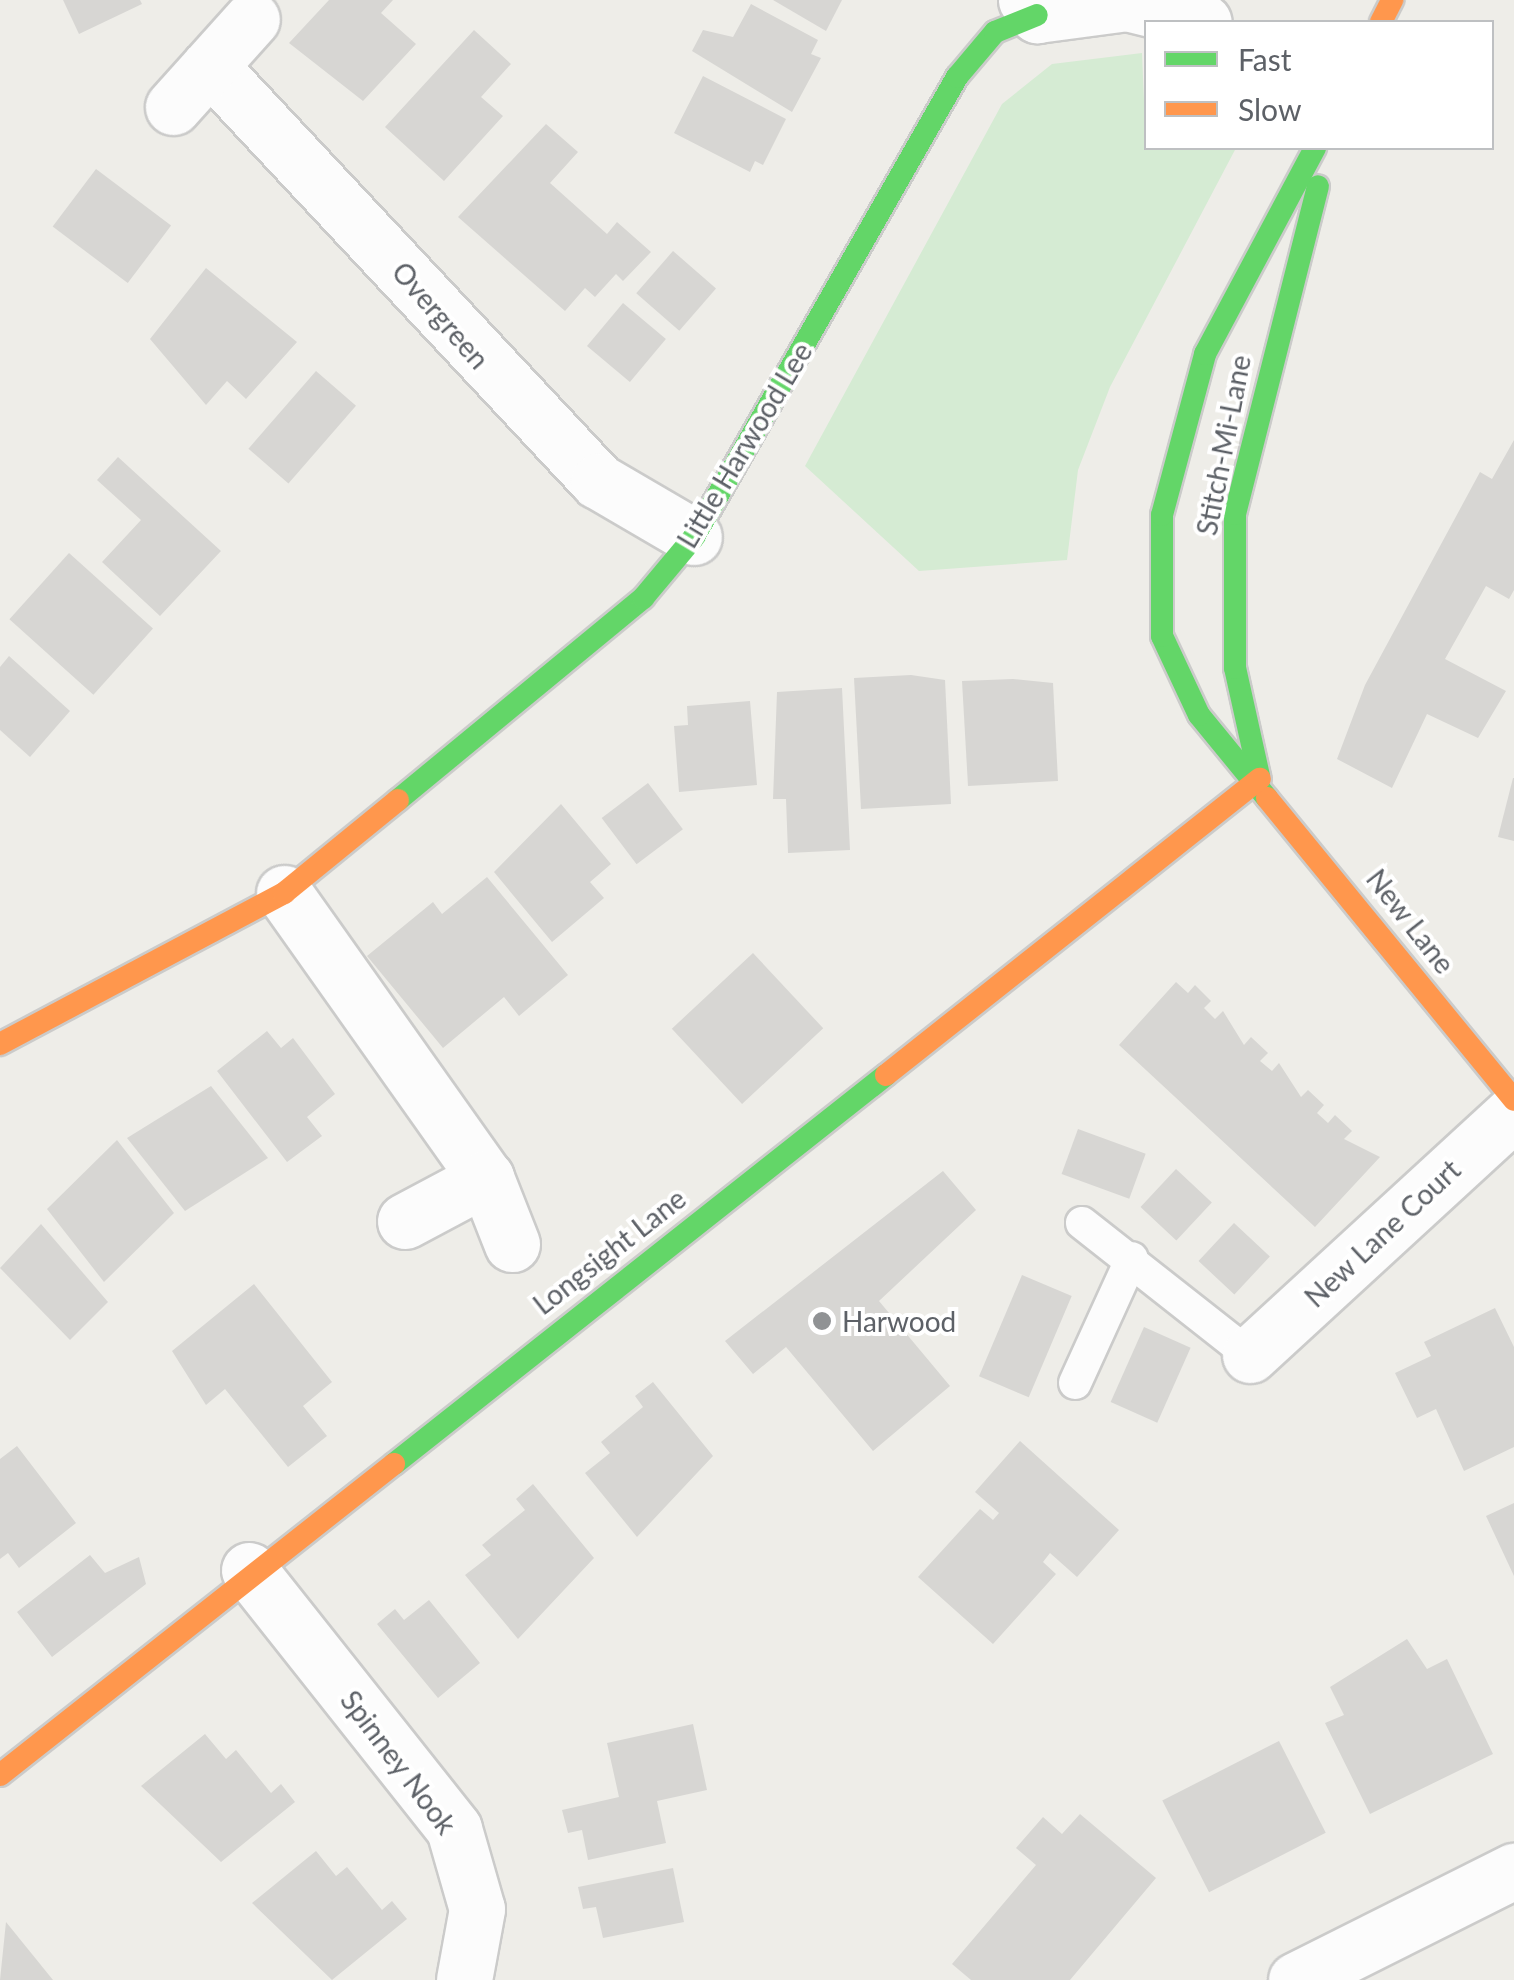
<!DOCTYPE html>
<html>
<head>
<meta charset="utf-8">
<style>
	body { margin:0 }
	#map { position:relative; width:1514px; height:1980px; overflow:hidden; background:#eeede8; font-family:Lato,sans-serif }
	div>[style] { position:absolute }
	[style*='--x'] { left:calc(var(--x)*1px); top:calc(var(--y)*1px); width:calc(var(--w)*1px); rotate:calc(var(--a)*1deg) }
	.green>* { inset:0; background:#d5ebd3 }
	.building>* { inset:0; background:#d7d6d3; transform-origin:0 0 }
	.roads { filter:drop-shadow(2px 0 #cbcbca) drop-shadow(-2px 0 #cbcbca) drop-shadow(0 2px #cbcbca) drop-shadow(0 -2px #cbcbca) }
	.lane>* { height:32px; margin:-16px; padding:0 16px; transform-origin:16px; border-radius:16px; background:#fcfcfc }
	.street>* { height:55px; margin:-27.5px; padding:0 27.5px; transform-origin:27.5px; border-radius:27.5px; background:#fcfcfc }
	.fast>* { height:22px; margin:-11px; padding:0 11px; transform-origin:11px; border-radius:11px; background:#63d668 }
	.slow>* { height:22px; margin:-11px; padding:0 11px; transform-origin:11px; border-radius:11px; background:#ff974d }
	.dots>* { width:28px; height:28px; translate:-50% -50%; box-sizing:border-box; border:5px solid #fff; border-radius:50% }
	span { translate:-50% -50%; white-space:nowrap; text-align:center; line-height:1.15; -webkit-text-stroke:8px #fff; paint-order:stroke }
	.street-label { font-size:28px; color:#5d6167 }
	.poi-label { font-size:28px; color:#5d6167 }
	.left { translate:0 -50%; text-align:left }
	.legend { position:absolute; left:1144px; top:20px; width:350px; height:130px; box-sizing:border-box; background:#fff; border:2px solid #bec0c2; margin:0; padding:12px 18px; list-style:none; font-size:30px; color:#5d6167 }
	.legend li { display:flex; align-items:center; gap:20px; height:50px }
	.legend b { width:50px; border:2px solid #bec0c2 }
</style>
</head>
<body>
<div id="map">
	<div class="green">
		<div style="clip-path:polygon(1142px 53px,1146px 148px,1236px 148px,1110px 387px,1078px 470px,1067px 560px,919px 571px,805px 466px,1002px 104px,1052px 64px)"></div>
	</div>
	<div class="building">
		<div style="clip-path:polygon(63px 0,140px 0,142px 4px,79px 34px)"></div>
		<div style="clip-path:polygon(329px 0,393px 0,381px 13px,416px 44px,363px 101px,289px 43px)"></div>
		<div style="clip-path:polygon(773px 0,842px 0,826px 31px)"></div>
		<div style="clip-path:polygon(751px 4px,818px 40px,811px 54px,821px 58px,792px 112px,692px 51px,703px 30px,733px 37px)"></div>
		<div style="clip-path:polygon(474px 30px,511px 64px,481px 97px,503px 116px,444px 181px,385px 127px)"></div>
		<div style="clip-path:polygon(703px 76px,786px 119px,763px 165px,755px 161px,750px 172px,674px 133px)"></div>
		<div style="clip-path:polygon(546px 124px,578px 152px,550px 183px,607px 234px,617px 222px,651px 252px,623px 281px,616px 274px,595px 297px,585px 288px,565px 311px,458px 217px)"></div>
		<div style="left:96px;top:169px;width:94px;height:72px;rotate:37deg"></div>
		<div style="left:673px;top:251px;width:57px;height:56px;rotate:41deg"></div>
		<div style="clip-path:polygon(206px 268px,297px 342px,246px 399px,227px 381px,206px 405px,150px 339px)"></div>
		<div style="left:623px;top:303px;width:56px;height:56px;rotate:40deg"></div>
		<div style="left:316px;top:371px;width:53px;height:103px;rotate:41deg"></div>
		<div style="clip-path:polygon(1514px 440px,1514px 590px,1509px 599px,1486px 586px,1445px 659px,1506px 691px,1478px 738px,1427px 714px,1392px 788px,1337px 759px,1365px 685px,1480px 472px,1492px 479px)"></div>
		<div style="clip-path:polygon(118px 457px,221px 551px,160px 616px,102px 562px,141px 520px,97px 480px)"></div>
		<div style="left:69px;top:553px;width:113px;height:89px;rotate:42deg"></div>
		<div style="clip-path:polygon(9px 656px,70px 711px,30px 757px,0 730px,0 667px)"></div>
		<div style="clip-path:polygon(911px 675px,945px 680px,951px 804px,861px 809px,854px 678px)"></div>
		<div style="clip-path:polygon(1013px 679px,1053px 683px,1058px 781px,968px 786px,962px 681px)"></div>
		<div style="clip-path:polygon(842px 688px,850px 850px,788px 853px,786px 799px,773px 799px,777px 692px)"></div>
		<div style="clip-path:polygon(750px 701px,757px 785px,679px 792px,674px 726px,688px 725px,687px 706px)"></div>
		<div style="clip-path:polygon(1513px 778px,1514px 778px,1514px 841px,1498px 837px)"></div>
		<div style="left:648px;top:783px;width:58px;height:58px;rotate:53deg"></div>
		<div style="clip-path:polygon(561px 804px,611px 864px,590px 882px,604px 898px,552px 942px,494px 872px)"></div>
		<div style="clip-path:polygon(487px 877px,568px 975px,519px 1016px,504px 997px,443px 1048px,367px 956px,433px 902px,442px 914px)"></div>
		<div style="left:753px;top:953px;width:103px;height:111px;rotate:47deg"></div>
		<div style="clip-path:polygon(1176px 982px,1188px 993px,1195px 985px,1211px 1001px,1204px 1008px,1215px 1019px,1223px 1011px,1244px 1045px,1251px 1037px,1268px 1053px,1260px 1061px,1272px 1071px,1279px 1063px,1301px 1097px,1308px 1090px,1324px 1105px,1317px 1113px,1328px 1123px,1335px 1115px,1352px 1131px,1344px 1139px,1380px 1157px,1315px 1227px,1119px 1045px)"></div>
		<div style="clip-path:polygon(267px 1031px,281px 1048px,293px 1038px,335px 1094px,307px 1117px,322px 1136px,287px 1162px,217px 1071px)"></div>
		<div style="clip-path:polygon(211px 1086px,268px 1158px,185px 1211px,127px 1138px)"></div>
		<div style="left:1078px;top:1129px;width:72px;height:48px;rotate:20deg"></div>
		<div style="clip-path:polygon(117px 1140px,174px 1213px,104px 1282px,47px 1209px)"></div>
		<div style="left:1176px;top:1169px;width:49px;height:52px;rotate:43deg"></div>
		<div style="clip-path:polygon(943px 1171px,976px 1210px,879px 1301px,950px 1386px,873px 1451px,786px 1347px,753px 1374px,725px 1341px)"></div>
		<div style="left:1234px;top:1223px;width:49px;height:52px;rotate:43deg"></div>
		<div style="clip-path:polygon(41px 1224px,108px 1302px,70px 1340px,0 1268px)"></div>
		<div style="left:1022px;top:1275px;width:54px;height:110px;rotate:23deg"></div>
		<div style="clip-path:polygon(254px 1284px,332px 1382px,303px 1406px,327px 1436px,288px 1467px,225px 1389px,206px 1405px,172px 1351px)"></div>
		<div style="clip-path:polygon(1495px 1308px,1514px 1347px,1514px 1447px,1464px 1471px,1436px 1409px,1417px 1418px,1395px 1373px,1431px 1356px,1424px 1342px)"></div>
		<div style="left:1144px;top:1327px;width:51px;height:82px;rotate:24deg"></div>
		<div style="clip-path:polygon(653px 1382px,713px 1456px,637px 1537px,585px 1473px,610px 1453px,601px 1442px,643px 1407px,635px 1396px)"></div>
		<div style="clip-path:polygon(1020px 1441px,1119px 1530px,1077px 1577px,1050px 1553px,1043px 1562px,1056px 1574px,993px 1644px,918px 1577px,980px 1509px,993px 1520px,999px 1513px,975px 1492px)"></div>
		<div style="clip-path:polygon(17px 1446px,76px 1523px,19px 1568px,8px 1553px,0 1559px,0 1459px)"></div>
		<div style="clip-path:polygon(533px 1484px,594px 1558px,518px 1639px,465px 1575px,491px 1555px,482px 1545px,525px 1510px,516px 1499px)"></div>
		<div style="clip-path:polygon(1514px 1503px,1514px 1576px,1486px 1516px)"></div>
		<div style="clip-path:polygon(90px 1555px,105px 1573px,139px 1557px,146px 1584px,52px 1657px,17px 1612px)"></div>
		<div style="clip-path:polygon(429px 1600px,480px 1663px,438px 1698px,377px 1624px,395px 1609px,404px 1620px)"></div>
		<div style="clip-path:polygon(1407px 1639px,1427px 1669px,1447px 1659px,1493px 1754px,1370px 1814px,1325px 1723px,1344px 1715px,1330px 1687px)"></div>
		<div style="clip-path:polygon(693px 1724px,707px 1790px,657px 1801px,666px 1843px,588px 1860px,582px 1830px,568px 1833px,562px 1810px,619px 1797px,607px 1743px)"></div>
		<div style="clip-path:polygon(205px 1734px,226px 1759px,236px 1750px,271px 1793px,281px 1784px,295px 1802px,221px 1862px,141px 1786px)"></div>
		<div style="left:1279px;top:1741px;width:103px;height:131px;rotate:63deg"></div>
		<div style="clip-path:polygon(1080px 1814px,1156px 1878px,1070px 1980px,971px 1980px,952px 1964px,1036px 1865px,1016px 1848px,1043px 1817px,1062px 1834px)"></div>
		<div style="clip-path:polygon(316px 1851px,336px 1876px,347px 1867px,382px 1910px,392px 1901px,407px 1919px,332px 1980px,252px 1903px)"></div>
		<div style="clip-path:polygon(673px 1868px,684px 1922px,603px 1938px,596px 1907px,583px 1909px,578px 1887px)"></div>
		<div style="clip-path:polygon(6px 1922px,53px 1980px,0 1980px)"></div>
	</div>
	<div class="roads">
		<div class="lane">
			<div style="--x:1082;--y:1223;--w:214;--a:38.2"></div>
			<div style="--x:1075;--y:1383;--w:137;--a:-65.5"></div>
		</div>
		<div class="street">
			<div style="--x:1026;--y:0;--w:19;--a:54"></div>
			<div style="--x:1037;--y:15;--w:91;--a:-7.6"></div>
			<div style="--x:1127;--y:3;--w:79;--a:13.9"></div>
			<div style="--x:210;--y:66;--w:568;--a:46.93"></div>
			<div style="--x:598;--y:481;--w:111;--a:30.3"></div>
			<div style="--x:173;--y:107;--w:118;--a:-48.1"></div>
			<div style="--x:284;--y:893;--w:349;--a:54.7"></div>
			<div style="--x:486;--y:1178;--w:71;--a:68.5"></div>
			<div style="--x:405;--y:1221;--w:92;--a:-28"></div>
			<div style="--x:1250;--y:1355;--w:359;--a:-42.6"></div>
			<div style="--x:249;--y:1570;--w:330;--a:51.6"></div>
			<div style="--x:454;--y:1829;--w:83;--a:74"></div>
			<div style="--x:477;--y:1909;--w:72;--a:100.4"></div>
			<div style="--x:1296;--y:1980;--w:244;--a:-26.6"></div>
		</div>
		<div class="fast">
			<div style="--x:1259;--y:776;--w:111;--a:-102.5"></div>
			<div style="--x:1235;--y:668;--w:154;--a:-90"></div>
			<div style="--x:1235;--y:514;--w:338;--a:-75.8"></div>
			<div style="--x:1267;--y:798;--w:107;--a:-129.3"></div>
			<div style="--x:1199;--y:715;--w:87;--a:-115.1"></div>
			<div style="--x:1162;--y:636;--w:121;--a:-90"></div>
			<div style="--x:1162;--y:515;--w:167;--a:-75"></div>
			<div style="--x:1205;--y:354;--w:234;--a:-61.9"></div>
			<div style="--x:398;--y:800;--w:318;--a:-39.5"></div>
			<div style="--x:643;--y:598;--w:80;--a:-50.1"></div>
			<div style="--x:694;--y:537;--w:530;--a:-60.24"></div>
			<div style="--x:957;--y:77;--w:59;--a:-49.8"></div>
			<div style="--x:995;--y:32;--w:45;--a:-22"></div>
			<div style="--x:394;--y:1464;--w:627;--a:-38.33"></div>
		</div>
		<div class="slow">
			<div style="--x:1381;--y:22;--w:25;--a:-63"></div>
			<div style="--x:1267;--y:798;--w:390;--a:50.7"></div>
			<div style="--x:0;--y:1044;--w:322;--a:-28"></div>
			<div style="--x:284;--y:893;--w:147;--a:-39.2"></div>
			<div style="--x:886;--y:1075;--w:477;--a:-38.4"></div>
			<div style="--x:0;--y:1775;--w:502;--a:-38.29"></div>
		</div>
	</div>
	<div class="dots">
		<div style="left:822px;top:1321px;background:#909294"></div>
	</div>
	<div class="street-label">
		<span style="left:441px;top:315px;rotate:49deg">Overgreen</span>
		<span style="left:744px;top:445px;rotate:-59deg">Little Harwood Lee</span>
		<span style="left:1223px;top:445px;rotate:-79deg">Stitch-Mi-Lane</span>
		<span style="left:1411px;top:921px;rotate:52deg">New Lane</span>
		<span style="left:1382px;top:1233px;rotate:-43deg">New Lane Court</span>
		<span style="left:609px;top:1251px;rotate:-38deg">Longsight Lane</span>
		<span style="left:399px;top:1762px;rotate:53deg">Spinney Nook</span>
	</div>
	<div class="poi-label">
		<span class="left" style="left:842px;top:1321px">Harwood</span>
	</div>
	<ul class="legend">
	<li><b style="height:12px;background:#63d668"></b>Fast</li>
	<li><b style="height:12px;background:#ff974d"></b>Slow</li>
	</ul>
</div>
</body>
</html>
